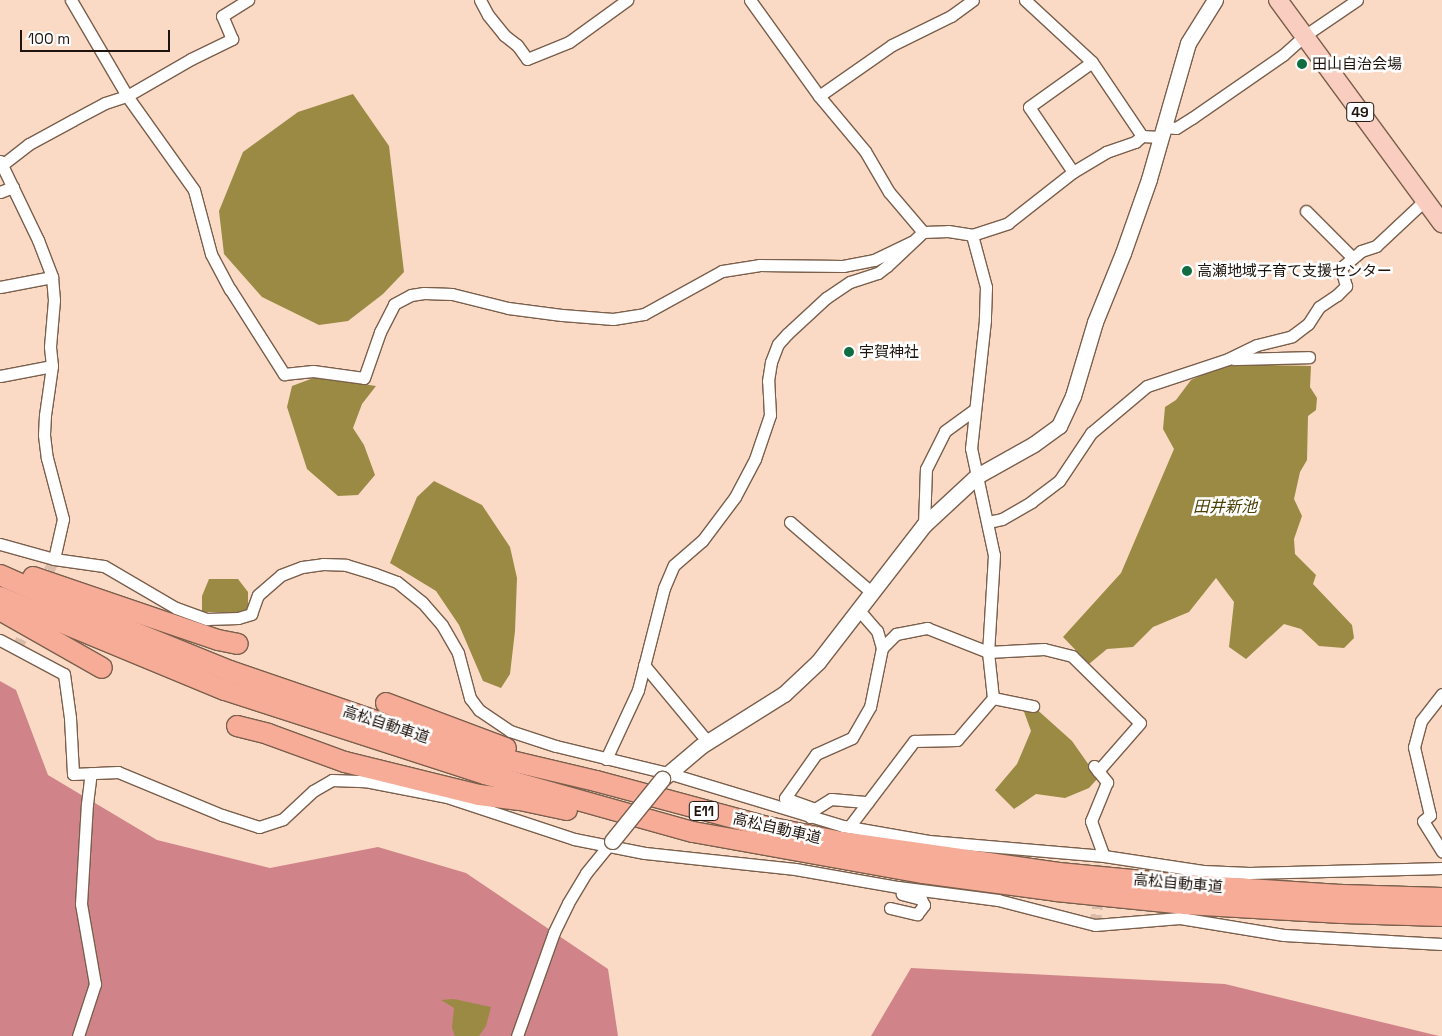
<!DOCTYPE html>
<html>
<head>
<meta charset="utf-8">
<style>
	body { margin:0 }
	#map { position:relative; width:1442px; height:1036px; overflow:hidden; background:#fadac5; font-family:"Space Grotesk","Noto Sans JP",sans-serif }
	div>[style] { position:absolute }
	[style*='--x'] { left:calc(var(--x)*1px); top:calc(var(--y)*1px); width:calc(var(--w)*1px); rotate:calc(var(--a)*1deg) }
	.forest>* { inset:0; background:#d0848a }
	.water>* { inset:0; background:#9b8a43 }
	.street-tunnel>* { height:11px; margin-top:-5.5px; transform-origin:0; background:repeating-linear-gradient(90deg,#d9bca9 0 11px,transparent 0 16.5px) }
	.roads { filter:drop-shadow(1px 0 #7a5f4c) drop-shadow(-1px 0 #7a5f4c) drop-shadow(0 1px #7a5f4c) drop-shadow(0 -1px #7a5f4c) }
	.street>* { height:11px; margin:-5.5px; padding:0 5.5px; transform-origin:5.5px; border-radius:5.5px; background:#fff }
	.secondary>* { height:15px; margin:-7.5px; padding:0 7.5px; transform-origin:7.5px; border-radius:7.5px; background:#fff }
	.primary>* { height:18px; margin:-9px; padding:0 9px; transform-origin:9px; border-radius:9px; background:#facdc1 }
	.highway>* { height:20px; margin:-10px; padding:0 10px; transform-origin:10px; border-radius:10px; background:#f7ac98 }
	.bridges { filter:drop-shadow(1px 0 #7a5f4c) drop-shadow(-1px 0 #7a5f4c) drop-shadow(0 1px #7a5f4c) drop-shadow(0 -1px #7a5f4c) }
	.secondary-bridge>* { height:15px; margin:-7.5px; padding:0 7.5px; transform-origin:7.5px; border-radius:7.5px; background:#fff }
	.dots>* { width:14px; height:14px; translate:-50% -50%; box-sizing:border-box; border:2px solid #fff; border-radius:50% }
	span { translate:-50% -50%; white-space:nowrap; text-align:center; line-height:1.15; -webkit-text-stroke:5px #fff; paint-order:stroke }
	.shield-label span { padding:1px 4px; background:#fff; border:1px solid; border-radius:4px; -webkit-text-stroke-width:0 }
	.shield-label { font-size:14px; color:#1f140d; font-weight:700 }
	.poi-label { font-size:15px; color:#1f140d }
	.left { translate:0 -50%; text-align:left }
	.street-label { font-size:15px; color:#1f140d }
	.water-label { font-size:16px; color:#4c4004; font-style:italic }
	.scale { position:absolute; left:20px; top:30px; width:150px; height:22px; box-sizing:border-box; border:2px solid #1f140d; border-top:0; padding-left:6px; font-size:15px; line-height:18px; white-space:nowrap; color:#1f140d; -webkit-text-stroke:4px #fff; paint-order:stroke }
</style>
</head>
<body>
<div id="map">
	<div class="forest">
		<div style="clip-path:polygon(0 681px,16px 690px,48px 775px,157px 840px,270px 868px,378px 847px,466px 873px,608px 969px,618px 1036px,0 1036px)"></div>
		<div style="clip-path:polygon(911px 968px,1225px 984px,1439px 1036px,871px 1036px)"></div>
	</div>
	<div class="water">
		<div style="clip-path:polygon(353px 94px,389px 146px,404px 272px,383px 294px,348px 321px,319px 325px,262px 297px,224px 254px,219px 211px,243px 152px,298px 112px)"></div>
		<div style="clip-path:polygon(1226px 364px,1311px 366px,1310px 387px,1317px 398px,1316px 410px,1308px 416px,1307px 460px,1300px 472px,1294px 499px,1302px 516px,1294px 539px,1295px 554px,1316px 575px,1313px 584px,1352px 625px,1354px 638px,1344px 648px,1319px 646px,1301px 629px,1284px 624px,1246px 659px,1229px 647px,1234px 602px,1216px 578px,1189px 612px,1153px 627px,1133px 647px,1107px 649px,1089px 664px,1063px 637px,1121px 573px,1174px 449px,1163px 429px,1165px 407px,1176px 400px,1191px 380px)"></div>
		<div style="clip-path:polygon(316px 377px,376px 386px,362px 404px,353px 428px,364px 445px,375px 475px,358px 495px,338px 496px,307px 469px,287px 407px,292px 386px)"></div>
		<div style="clip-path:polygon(434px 481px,482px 505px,510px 547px,517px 578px,515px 631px,510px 674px,501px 688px,483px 681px,459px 625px,436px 591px,390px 563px,417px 497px)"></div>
		<div style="clip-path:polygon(209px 579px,238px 579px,248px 592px,248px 612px,202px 612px,202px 596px)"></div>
		<div style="clip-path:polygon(1033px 706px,1072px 741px,1098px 778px,1089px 788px,1065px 798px,1036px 794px,1014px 809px,995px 790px,1017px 764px,1031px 731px,1023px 709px)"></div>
		<div style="clip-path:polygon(454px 999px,491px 1007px,486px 1026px,479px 1036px,455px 1036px,452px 1028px,454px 1008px,441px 1000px)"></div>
	</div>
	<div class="street-tunnel">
		<div style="--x:43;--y:585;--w:28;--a:-67"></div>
		<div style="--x:17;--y:649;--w:30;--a:-67"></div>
		<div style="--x:1095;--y:925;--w:70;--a:-82.6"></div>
	</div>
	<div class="roads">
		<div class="street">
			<div style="--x:71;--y:0;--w:111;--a:59.7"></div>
			<div style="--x:127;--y:96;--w:115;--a:54.5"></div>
			<div style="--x:194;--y:190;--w:66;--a:75.1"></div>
			<div style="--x:211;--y:254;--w:40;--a:62"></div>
			<div style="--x:230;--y:289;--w:101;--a:57.6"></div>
			<div style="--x:284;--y:374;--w:29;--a:-6"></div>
			<div style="--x:313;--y:371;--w:51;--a:7.8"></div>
			<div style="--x:364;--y:378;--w:49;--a:-70.8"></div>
			<div style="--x:380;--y:332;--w:31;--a:-63"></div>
			<div style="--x:394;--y:304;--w:19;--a:-28"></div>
			<div style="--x:411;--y:295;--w:13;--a:-9"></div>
			<div style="--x:424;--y:293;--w:28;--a:2"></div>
			<div style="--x:452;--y:294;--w:58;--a:14"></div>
			<div style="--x:508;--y:308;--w:54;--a:7.4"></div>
			<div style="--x:562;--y:315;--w:51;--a:4.5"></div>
			<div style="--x:613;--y:319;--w:31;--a:-9"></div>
			<div style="--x:644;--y:314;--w:89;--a:-28.9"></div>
			<div style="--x:722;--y:271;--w:37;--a:-9"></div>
			<div style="--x:759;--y:265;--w:84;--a:0.7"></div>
			<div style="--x:843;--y:266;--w:32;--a:-11"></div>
			<div style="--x:874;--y:260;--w:41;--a:-25.9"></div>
			<div style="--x:480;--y:0;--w:17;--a:62"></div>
			<div style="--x:488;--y:15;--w:26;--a:51"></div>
			<div style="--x:504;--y:35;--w:16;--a:38"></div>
			<div style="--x:517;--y:45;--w:17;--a:54"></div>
			<div style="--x:527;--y:59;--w:45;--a:-22"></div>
			<div style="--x:569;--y:42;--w:72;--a:-35.9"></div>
			<div style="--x:750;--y:0;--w:118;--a:54.3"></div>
			<div style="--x:819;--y:96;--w:72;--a:50.1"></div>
			<div style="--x:865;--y:151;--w:48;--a:59.7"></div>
			<div style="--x:889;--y:192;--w:52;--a:49.6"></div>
			<div style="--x:1025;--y:0;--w:91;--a:42.8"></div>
			<div style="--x:1092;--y:62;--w:89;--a:56"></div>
			<div style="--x:819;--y:96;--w:89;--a:-34.9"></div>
			<div style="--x:892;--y:45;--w:66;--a:-26.2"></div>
			<div style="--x:951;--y:16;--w:27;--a:-36"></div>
			<div style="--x:1163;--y:127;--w:13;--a:4"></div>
			<div style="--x:1176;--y:128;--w:19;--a:-32"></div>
			<div style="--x:1192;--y:118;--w:111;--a:-34.7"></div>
			<div style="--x:1283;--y:55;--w:28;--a:-42"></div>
			<div style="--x:1304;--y:36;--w:64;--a:-34.2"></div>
			<div style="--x:0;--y:161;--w:88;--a:64.3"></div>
			<div style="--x:38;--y:240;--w:40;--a:69"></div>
			<div style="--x:52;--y:277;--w:23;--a:85"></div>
			<div style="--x:54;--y:300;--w:47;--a:94.9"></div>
			<div style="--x:50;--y:347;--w:19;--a:84"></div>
			<div style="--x:52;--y:366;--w:49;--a:98.1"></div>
			<div style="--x:45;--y:415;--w:20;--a:93"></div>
			<div style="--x:44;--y:435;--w:23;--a:83"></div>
			<div style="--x:47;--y:458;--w:63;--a:75.3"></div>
			<div style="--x:63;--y:519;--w:41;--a:102.7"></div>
			<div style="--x:2;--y:165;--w:34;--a:-38"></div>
			<div style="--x:29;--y:144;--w:50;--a:-28.6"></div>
			<div style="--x:73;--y:120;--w:36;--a:-28"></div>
			<div style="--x:105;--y:103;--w:23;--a:-18"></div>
			<div style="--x:127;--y:96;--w:74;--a:-30"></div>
			<div style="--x:191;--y:59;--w:46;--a:-26"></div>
			<div style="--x:232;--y:39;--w:25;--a:-113"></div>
			<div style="--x:222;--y:16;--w:31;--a:-32"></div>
			<div style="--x:1073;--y:172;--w:78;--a:-124.1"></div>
			<div style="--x:1029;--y:107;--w:77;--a:-35.5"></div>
			<div style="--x:0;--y:192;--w:14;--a:-21"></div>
			<div style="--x:1306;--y:211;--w:66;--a:45"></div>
			<div style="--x:972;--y:235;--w:54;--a:74.9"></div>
			<div style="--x:986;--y:287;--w:33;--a:92"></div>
			<div style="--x:985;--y:320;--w:129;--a:96.2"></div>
			<div style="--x:971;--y:448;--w:109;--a:77.9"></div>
			<div style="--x:994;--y:555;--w:97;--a:93.5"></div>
			<div style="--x:988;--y:652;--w:46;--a:83.8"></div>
			<div style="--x:993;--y:698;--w:41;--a:11.3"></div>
			<div style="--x:0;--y:287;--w:53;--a:-10.9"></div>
			<div style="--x:1234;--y:359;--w:75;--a:-1.5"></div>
			<div style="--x:0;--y:376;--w:53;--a:-10.9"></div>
			<div style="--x:790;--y:522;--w:107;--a:40.8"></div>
			<div style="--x:988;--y:522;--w:14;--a:-12"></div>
			<div style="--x:1002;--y:519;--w:34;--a:-30"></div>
			<div style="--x:1031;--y:502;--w:35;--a:-37"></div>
			<div style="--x:1059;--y:481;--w:58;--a:-56.3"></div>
			<div style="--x:1091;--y:433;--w:73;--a:-40"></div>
			<div style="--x:1147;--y:386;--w:85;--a:-18.4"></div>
			<div style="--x:1228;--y:359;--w:32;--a:-26"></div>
			<div style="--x:1257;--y:345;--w:36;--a:-14"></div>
			<div style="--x:1292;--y:336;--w:20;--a:-37"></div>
			<div style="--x:1308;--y:324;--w:20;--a:-57"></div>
			<div style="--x:1319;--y:307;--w:22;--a:-34"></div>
			<div style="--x:1337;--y:295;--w:13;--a:-45"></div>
			<div style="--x:1346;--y:286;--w:19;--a:-106"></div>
			<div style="--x:1341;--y:268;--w:26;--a:-40"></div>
			<div style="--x:1361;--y:251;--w:16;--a:-18"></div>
			<div style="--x:1376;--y:246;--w:67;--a:-43.2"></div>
			<div style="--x:924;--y:525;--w:56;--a:-88"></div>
			<div style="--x:926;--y:469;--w:42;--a:-63.4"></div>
			<div style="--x:945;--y:431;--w:37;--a:-36"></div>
			<div style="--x:0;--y:544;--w:56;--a:15.5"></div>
			<div style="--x:54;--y:559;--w:50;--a:8"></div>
			<div style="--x:104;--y:566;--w:83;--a:30.3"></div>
			<div style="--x:176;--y:608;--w:33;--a:20"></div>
			<div style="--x:207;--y:619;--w:31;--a:-2"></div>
			<div style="--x:238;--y:618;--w:14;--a:-17"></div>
			<div style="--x:251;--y:614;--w:20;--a:-70"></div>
			<div style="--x:258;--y:595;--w:30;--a:-41"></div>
			<div style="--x:281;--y:575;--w:22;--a:-21"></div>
			<div style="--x:302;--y:567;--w:21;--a:-8"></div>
			<div style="--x:323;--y:564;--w:23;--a:2"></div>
			<div style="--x:346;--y:565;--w:30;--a:17"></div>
			<div style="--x:375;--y:574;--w:23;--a:20"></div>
			<div style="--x:397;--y:582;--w:32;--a:39"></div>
			<div style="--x:422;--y:602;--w:30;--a:49"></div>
			<div style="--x:442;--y:625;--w:32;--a:60"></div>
			<div style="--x:458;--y:653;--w:47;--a:75.1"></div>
			<div style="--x:470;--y:698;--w:15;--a:53"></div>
			<div style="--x:479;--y:710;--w:37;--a:34"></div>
			<div style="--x:510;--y:731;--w:48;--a:18.1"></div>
			<div style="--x:556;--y:746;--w:115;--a:13.6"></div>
			<div style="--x:668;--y:773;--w:183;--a:16.8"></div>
			<div style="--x:843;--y:826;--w:87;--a:9.9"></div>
			<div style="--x:929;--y:841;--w:176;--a:4.9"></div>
			<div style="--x:1104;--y:856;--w:100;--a:8.6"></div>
			<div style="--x:1203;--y:871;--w:46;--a:2.5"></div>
			<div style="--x:1249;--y:873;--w:193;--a:-1.5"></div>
			<div style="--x:0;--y:640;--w:72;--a:28"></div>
			<div style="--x:64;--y:674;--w:44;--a:82.2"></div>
			<div style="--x:70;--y:718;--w:56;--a:86.9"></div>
			<div style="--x:73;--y:774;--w:45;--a:-2.5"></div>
			<div style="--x:118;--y:772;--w:113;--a:22.5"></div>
			<div style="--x:222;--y:815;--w:39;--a:18"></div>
			<div style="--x:259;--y:827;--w:25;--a:-18"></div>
			<div style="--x:283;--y:819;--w:41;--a:-43"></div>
			<div style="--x:313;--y:791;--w:22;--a:-30"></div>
			<div style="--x:332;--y:780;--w:33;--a:2"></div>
			<div style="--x:365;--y:781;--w:84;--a:11"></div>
			<div style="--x:447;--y:797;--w:134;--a:18.3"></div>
			<div style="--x:574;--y:839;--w:72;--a:11.2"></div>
			<div style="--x:645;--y:853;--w:151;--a:6.1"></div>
			<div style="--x:795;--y:869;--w:105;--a:9.9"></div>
			<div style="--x:898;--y:887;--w:101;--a:7.4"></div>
			<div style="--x:998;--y:900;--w:100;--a:14.5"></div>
			<div style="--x:1095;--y:925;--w:85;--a:-4.7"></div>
			<div style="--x:1180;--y:918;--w:105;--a:9.3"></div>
			<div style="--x:1284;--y:935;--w:158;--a:3.3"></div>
			<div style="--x:882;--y:648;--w:20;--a:-45"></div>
			<div style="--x:896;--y:634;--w:32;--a:-11"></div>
			<div style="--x:927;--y:628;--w:66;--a:21.5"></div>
			<div style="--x:988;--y:652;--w:56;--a:-3.1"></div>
			<div style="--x:1044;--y:649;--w:29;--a:14"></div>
			<div style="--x:1072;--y:656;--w:95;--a:44.6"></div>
			<div style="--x:1140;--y:723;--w:64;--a:131.2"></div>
			<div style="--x:644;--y:665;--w:100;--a:50.3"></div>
			<div style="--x:1442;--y:694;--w:34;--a:128"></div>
			<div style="--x:1421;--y:721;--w:27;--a:105"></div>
			<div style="--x:1414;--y:747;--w:70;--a:76.8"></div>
			<div style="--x:1430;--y:815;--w:9;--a:139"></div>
			<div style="--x:1423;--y:821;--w:36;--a:58"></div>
			<div style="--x:606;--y:759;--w:76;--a:-65.1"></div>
			<div style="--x:638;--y:690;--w:105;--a:-75.7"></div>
			<div style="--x:664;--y:588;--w:25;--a:-67"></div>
			<div style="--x:674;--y:565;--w:37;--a:-41"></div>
			<div style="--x:702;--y:541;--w:55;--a:-53.1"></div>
			<div style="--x:735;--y:497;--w:43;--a:-62.2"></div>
			<div style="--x:755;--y:459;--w:46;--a:-71.2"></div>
			<div style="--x:770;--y:415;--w:34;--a:-93"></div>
			<div style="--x:768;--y:381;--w:19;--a:-81"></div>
			<div style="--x:771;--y:362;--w:19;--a:-69"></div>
			<div style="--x:778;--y:344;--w:13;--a:-48"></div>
			<div style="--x:787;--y:334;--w:53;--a:-42.7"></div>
			<div style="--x:826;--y:298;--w:29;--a:-34"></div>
			<div style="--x:850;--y:282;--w:29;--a:-18"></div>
			<div style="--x:878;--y:273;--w:11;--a:-38"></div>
			<div style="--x:887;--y:266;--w:50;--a:-43.4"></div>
			<div style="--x:923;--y:232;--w:25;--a:-2"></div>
			<div style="--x:948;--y:231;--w:24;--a:9"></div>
			<div style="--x:972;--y:235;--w:38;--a:-18"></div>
			<div style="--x:1008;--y:223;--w:83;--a:-38.1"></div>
			<div style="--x:1073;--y:172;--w:39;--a:-31"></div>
			<div style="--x:1106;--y:152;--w:31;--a:-19"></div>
			<div style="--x:1135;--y:142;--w:9;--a:-41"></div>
			<div style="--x:1142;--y:136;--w:18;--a:3"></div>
			<div style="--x:1094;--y:766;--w:21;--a:51"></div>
			<div style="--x:1107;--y:782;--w:42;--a:112.3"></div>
			<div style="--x:1091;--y:821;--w:37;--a:70"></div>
			<div style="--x:815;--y:809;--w:19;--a:-32"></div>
			<div style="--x:831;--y:799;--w:37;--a:5"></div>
			<div style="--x:810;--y:817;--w:9;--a:-58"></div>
			<div style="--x:815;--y:809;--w:32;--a:-160"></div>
			<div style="--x:785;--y:798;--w:54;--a:-54.8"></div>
			<div style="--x:816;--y:754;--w:39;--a:-24"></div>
			<div style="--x:852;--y:738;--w:36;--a:-60"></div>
			<div style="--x:870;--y:707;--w:60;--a:-78.5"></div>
			<div style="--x:882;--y:648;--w:18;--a:-106"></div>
			<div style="--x:877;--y:631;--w:29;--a:-131"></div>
			<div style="--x:849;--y:827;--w:108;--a:-52.9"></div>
			<div style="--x:914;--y:741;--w:43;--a:-1.3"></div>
			<div style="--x:957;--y:740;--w:55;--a:-49.4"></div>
			<div style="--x:890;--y:908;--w:28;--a:13"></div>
			<div style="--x:917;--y:914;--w:6;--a:-51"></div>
			<div style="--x:921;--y:909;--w:5;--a:-53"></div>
			<div style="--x:924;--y:905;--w:7;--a:-117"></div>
			<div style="--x:921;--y:899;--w:20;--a:-165"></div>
			<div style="--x:78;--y:1036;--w:55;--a:-71.9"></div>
			<div style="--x:95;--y:984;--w:81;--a:-99.9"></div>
			<div style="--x:81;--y:904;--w:100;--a:-86.6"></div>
			<div style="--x:87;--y:804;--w:31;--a:-83"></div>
			<div style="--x:517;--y:1036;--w:110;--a:-70.4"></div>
			<div style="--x:554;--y:932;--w:32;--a:-64"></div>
			<div style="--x:568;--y:903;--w:35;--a:-59"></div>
			<div style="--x:586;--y:873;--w:41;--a:-50.9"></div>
		</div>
		<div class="secondary">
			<div style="--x:662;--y:779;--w:51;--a:-40.2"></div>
			<div style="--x:701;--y:746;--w:98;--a:-32.1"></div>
			<div style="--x:784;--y:694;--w:47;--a:-43.3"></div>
			<div style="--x:818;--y:662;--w:173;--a:-52.3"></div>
			<div style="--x:924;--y:525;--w:72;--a:-42.8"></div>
			<div style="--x:977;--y:476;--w:65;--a:-29.3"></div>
			<div style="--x:1034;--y:444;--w:31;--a:-36"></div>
			<div style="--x:1059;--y:426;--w:33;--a:-65"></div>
			<div style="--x:1073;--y:396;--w:77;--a:-73.4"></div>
			<div style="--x:1095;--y:322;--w:74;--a:-67.9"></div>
			<div style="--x:1123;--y:253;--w:78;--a:-70.6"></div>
			<div style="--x:1149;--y:179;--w:141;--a:-74"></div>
			<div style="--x:1188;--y:43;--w:51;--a:-57.9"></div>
		</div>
		<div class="primary">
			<div style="--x:1278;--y:0;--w:277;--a:53.7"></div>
		</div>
		<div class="highway">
			<div style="--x:0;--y:575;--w:84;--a:23.8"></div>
			<div style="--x:77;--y:609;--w:165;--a:22.1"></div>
			<div style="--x:230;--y:671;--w:185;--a:18.9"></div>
			<div style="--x:405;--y:731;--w:84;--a:16.5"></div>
			<div style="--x:486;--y:755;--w:113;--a:13.3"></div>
			<div style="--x:596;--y:781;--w:178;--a:15"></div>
			<div style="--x:768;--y:827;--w:75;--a:11.6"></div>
			<div style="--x:841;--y:842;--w:220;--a:8.1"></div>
			<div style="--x:1059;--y:873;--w:129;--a:5.4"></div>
			<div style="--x:1187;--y:885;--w:156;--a:3.7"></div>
			<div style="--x:1343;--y:895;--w:99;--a:1.7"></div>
			<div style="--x:33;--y:577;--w:195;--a:18.8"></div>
			<div style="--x:218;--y:640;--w:20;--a:11"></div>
			<div style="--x:0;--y:597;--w:243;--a:22.5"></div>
			<div style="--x:225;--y:690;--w:273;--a:17.9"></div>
			<div style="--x:485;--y:774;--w:216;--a:15.6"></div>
			<div style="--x:693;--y:832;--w:234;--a:10.1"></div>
			<div style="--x:923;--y:873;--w:134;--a:7.7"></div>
			<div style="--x:1056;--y:891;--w:130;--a:5.8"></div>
			<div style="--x:1185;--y:904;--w:157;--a:3.3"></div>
			<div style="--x:1342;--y:913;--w:100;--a:1.7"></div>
			<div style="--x:0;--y:610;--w:117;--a:29.6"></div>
			<div style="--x:386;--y:703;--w:128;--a:20.6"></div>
			<div style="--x:237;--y:726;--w:32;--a:14"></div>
			<div style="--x:268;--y:734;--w:82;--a:20"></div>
			<div style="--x:345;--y:762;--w:138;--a:13.8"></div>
			<div style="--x:479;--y:795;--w:41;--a:7"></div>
			<div style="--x:520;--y:800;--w:48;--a:12"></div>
		</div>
	</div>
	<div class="bridges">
		<div class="secondary-bridge">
			<div style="--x:612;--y:841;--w:80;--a:-51.1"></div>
		</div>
	</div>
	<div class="dots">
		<div style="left:1302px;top:64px;background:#106c41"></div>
		<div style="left:1187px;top:271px;background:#106c41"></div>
		<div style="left:849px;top:352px;background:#106c41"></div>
	</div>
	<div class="shield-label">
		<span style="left:1360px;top:112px">49</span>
		<span style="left:704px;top:811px">E11</span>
	</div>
	<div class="poi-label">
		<span class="left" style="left:1312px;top:64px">田山自治会場</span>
		<span class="left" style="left:1197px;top:271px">高瀬地域子育て支援センター</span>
		<span class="left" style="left:859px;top:352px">宇賀神社</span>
	</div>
	<div class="street-label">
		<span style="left:386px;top:724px;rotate:18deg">高松自動車道</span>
		<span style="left:777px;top:828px;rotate:13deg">高松自動車道</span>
		<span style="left:1178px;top:883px;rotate:5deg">高松自動車道</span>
	</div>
	<div class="water-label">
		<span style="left:1225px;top:507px">田井新池</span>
	</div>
	<div class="scale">100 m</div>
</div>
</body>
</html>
